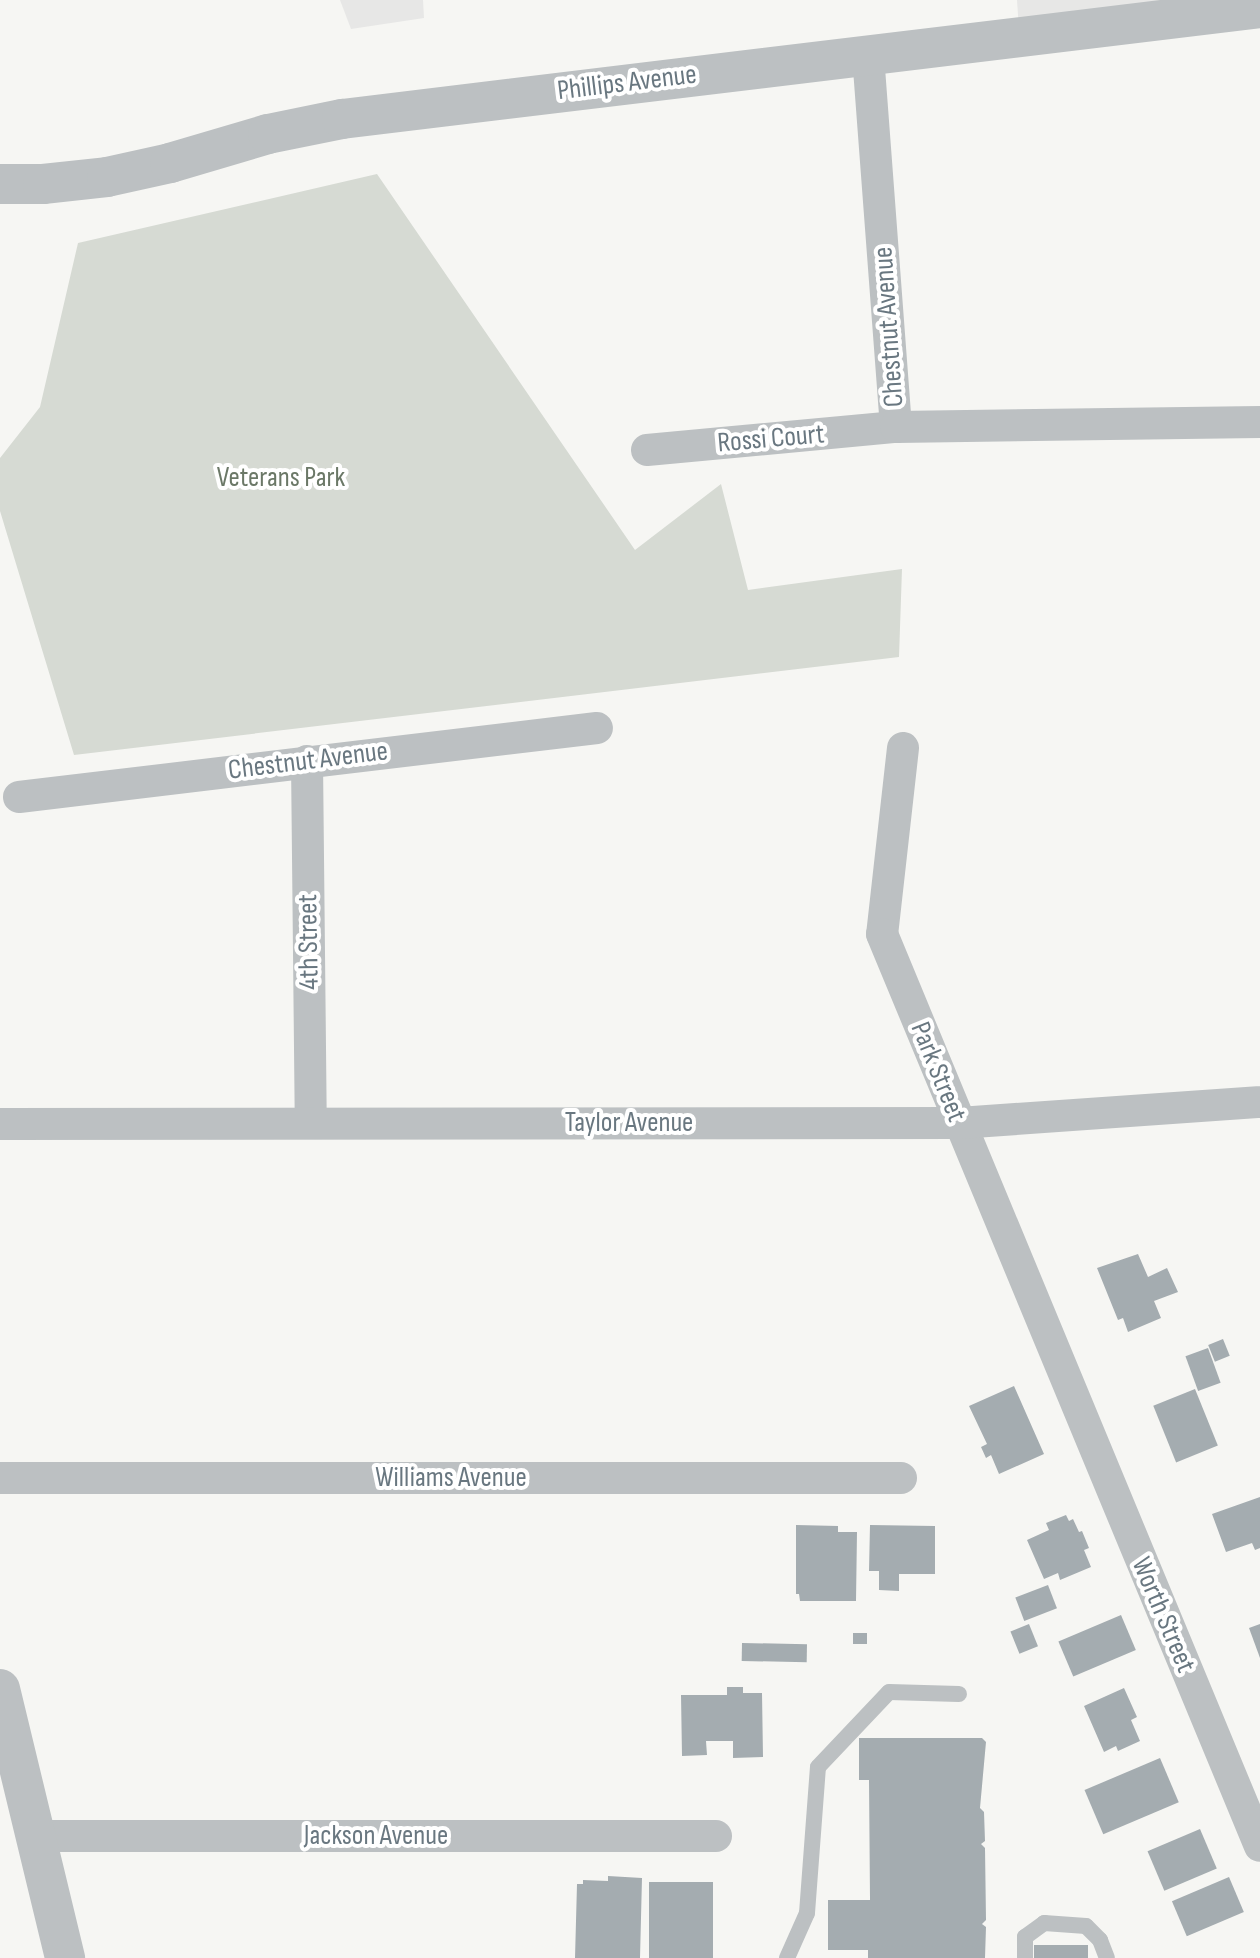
<!DOCTYPE html>
<html>
<head>
<meta charset="utf-8">
<style>
	body { margin:0 }
	#map { position:relative; width:1260px; height:1958px; overflow:hidden; background:#f6f6f3; font-family:"Sofia Sans Condensed",sans-serif }
	div>[style] { position:absolute }
	[style*='--x'] { left:calc(var(--x)*1px); top:calc(var(--y)*1px); width:calc(var(--w)*1px); rotate:calc(var(--a)*1deg) }
	.built>* { inset:0; background:#e7e7e6 }
	.green>* { inset:0; background:#d6dad3 }
	.building>* { inset:0; background:#a4acb0; transform-origin:0 0 }
	.service>* { height:16px; margin:-8px; padding:0 8px; transform-origin:8px; border-radius:8px; background:#bcc0c2 }
	.minor>* { height:32px; margin:-16px; padding:0 16px; transform-origin:16px; border-radius:16px; background:#bcc0c2 }
	.tertiary>* { height:40px; margin:-20px; padding:0 20px; transform-origin:20px; border-radius:20px; background:#bcc0c2 }
	span { translate:-50% -50%; white-space:nowrap; text-align:center; line-height:1.15; -webkit-text-stroke:8px #fff; paint-order:stroke }
	.street-label { font-size:28px; color:#697780 }
	.park-label { font-size:28px; color:#6b7867 }
</style>
</head>
<body>
<div id="map">
	<div class="built">
		<div style="clip-path:polygon(340px 0,423px 0,424px 18px,351px 29px)"></div>
		<div style="clip-path:polygon(1017px 0,1260px 0,1019px 30px)"></div>
	</div>
	<div class="green">
		<div style="clip-path:polygon(377px 174px,635px 550px,721px 484px,748px 590px,902px 569px,899px 657px,74px 755px,0 511px,0 458px,40px 407px,78px 243px)"></div>
	</div>
	<div class="building">
		<div style="clip-path:polygon(1138px 1254px,1148px 1277px,1167px 1268px,1178px 1292px,1154px 1301px,1161px 1318px,1128px 1332px,1123px 1318px,1118px 1320px,1097px 1268px)"></div>
		<div style="left:1223px;top:1339px;width:18px;height:16px;rotate:68deg"></div>
		<div style="left:1208px;top:1348px;width:37px;height:24px;rotate:70deg"></div>
		<div style="clip-path:polygon(1014px 1386px,1044px 1454px,999px 1474px,991px 1455px,986px 1458px,981px 1447px,987px 1444px,969px 1406px)"></div>
		<div style="left:1195px;top:1389px;width:61px;height:45px;rotate:68deg"></div>
		<div style="clip-path:polygon(1260px 1497px,1260px 1548px,1255px 1550px,1252px 1543px,1226px 1552px,1212px 1514px)"></div>
		<div style="clip-path:polygon(1066px 1515px,1069px 1521px,1073px 1519px,1079px 1532px,1082px 1531px,1089px 1548px,1084px 1550px,1091px 1567px,1060px 1580px,1058px 1573px,1044px 1579px,1027px 1540px,1049px 1530px,1046px 1523px)"></div>
		<div style="clip-path:polygon(796px 1525px,838px 1526px,838px 1532px,857px 1532px,856px 1601px,800px 1601px,799px 1594px,796px 1594px)"></div>
		<div style="clip-path:polygon(870px 1525px,935px 1526px,935px 1574px,899px 1574px,899px 1591px,879px 1590px,879px 1571px,869px 1571px)"></div>
		<div style="left:1048px;top:1585px;width:25px;height:35px;rotate:69deg"></div>
		<div style="left:1121px;top:1615px;width:38px;height:68px;rotate:67deg"></div>
		<div style="left:1029px;top:1624px;width:24px;height:20px;rotate:68deg"></div>
		<div style="clip-path:polygon(1260px 1624px,1260px 1658px,1249px 1628px)"></div>
		<div style="left:853px;top:1633px;width:14px;height:11px"></div>
		<div style="left:742px;top:1643px;width:65px;height:18px;rotate:1deg"></div>
		<div style="clip-path:polygon(727px 1687px,743px 1687px,743px 1693px,762px 1693px,763px 1757px,733px 1758px,733px 1741px,706px 1741px,707px 1755px,682px 1756px,681px 1695px,727px 1695px)"></div>
		<div style="clip-path:polygon(1124px 1688px,1137px 1717px,1131px 1720px,1140px 1741px,1118px 1751px,1116px 1746px,1104px 1752px,1084px 1706px)"></div>
		<div style="clip-path:polygon(859px 1738px,982px 1738px,986px 1742px,980px 1808px,984px 1812px,985px 1841px,981px 1844px,985px 1848px,986px 1920px,982px 1924px,986px 1927px,985px 1958px,868px 1958px,868px 1950px,828px 1950px,828px 1900px,870px 1900px,869px 1780px,859px 1780px)"></div>
		<div style="left:1160px;top:1758px;width:48px;height:82px;rotate:67deg"></div>
		<div style="left:1200px;top:1829px;width:43px;height:57px;rotate:67deg"></div>
		<div style="clip-path:polygon(608px 1876px,642px 1878px,640px 1958px,575px 1958px,577px 1884px,583px 1884px,583px 1880px,608px 1881px)"></div>
		<div style="left:1229px;top:1877px;width:38px;height:62px;rotate:67deg"></div>
		<div style="left:649px;top:1882px;width:64px;height:76px"></div>
		<div style="left:1034px;top:1945px;width:54px;height:13px"></div>
	</div>
	<div class="service">
		<div style="--x:787;--y:1958;--w:49;--a:-66"></div>
		<div style="--x:807;--y:1913;--w:146;--a:-85.7"></div>
		<div style="--x:818;--y:1767;--w:103;--a:-46.6"></div>
		<div style="--x:889;--y:1692;--w:70;--a:1.6"></div>
		<div style="--x:1025;--y:1958;--w:21;--a:-90"></div>
		<div style="--x:1025;--y:1937;--w:24;--a:-36"></div>
		<div style="--x:1044;--y:1923;--w:42;--a:4.1"></div>
		<div style="--x:1086;--y:1926;--w:20;--a:45"></div>
		<div style="--x:1100;--y:1940;--w:19;--a:69"></div>
	</div>
	<div class="minor">
		<div style="--x:868;--y:55;--w:373;--a:85.7"></div>
		<div style="--x:647;--y:450;--w:250;--a:-5.3"></div>
		<div style="--x:896;--y:427;--w:364;--a:-0.8"></div>
		<div style="--x:903;--y:748;--w:187;--a:96.4"></div>
		<div style="--x:882;--y:934;--w:987;--a:67.49"></div>
		<div style="--x:307;--y:761;--w:362;--a:89.4"></div>
		<div style="--x:19;--y:797;--w:582;--a:-6.81"></div>
		<div style="--x:0;--y:1124;--w:959;--a:-0.06"></div>
		<div style="--x:959;--y:1123;--w:299;--a:-4"></div>
		<div style="--x:0;--y:1478;--w:901;--a:0"></div>
		<div style="--x:36;--y:1836;--w:680;--a:0"></div>
	</div>
	<div class="tertiary">
		<div style="--x:0;--y:184;--w:43;--a:0"></div>
		<div style="--x:43;--y:184;--w:64;--a:-6.2"></div>
		<div style="--x:107;--y:177;--w:65;--a:-12.5"></div>
		<div style="--x:170;--y:163;--w:102;--a:-16.5"></div>
		<div style="--x:268;--y:134;--w:76;--a:-11.5"></div>
		<div style="--x:342;--y:119;--w:925;--a:-6.89"></div>
		<div style="--x:0;--y:1689;--w:277;--a:76.4"></div>
	</div>
	<div class="street-label">
		<span style="left:627px;top:83px;rotate:-7deg">Phillips Avenue</span>
		<span style="left:889px;top:327px;rotate:-94deg">Chestnut Avenue</span>
		<span style="left:771px;top:439px;rotate:-5deg">Rossi Court</span>
		<span style="left:308px;top:761px;rotate:-7deg">Chestnut Avenue</span>
		<span style="left:309px;top:942px;rotate:-91deg">4th Street</span>
		<span style="left:938px;top:1072px;rotate:68deg">Park Street</span>
		<span style="left:629px;top:1123px">Taylor Avenue</span>
		<span style="left:451px;top:1478px">Williams Avenue</span>
		<span style="left:1163px;top:1615px;rotate:67deg">Worth Street</span>
		<span style="left:376px;top:1836px">Jackson Avenue</span>
	</div>
	<div class="park-label">
		<span style="left:281px;top:478px">Veterans Park</span>
	</div>
</div>
</body>
</html>
